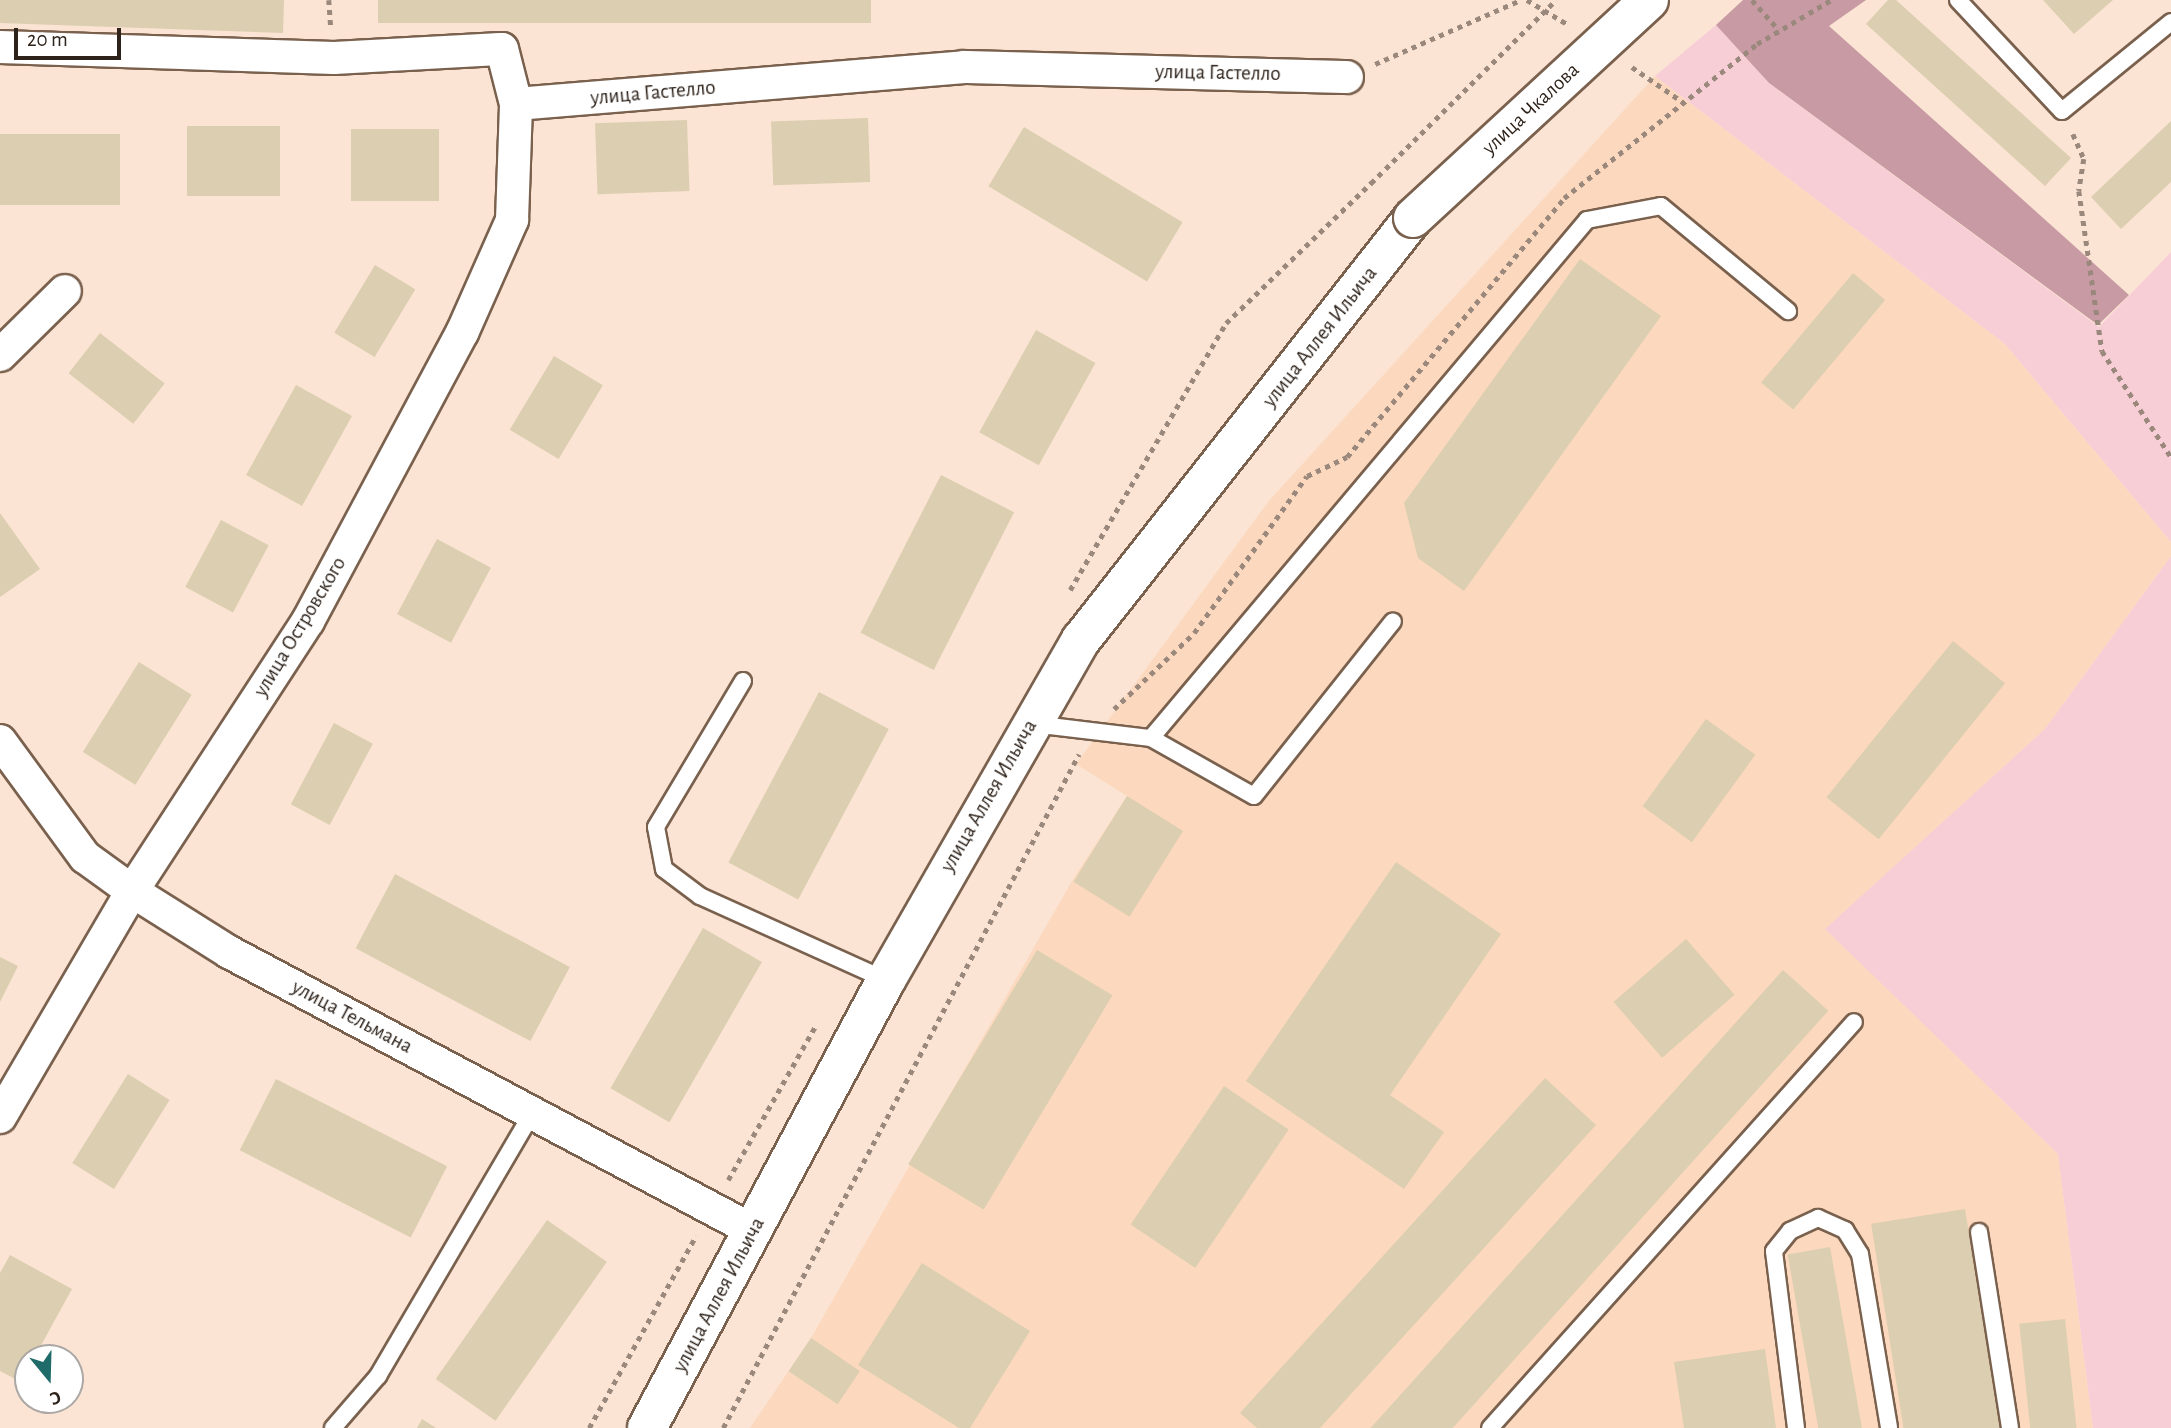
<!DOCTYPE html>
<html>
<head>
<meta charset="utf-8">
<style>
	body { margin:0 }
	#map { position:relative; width:2171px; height:1428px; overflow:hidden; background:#fbe4d3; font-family:"Alegreya Sans",sans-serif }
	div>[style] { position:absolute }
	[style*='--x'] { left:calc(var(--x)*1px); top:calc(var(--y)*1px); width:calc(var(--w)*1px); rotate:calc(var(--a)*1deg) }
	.built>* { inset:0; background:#fcd9be }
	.green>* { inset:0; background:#f7ced6 }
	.forest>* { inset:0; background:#c89aa3 }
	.building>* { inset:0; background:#dcceb0; transform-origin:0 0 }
	.path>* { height:4.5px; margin-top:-2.25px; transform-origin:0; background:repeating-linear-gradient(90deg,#9a887c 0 5px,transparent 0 10px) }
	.roads { filter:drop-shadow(2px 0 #7a614e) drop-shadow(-2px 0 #7a614e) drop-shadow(0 2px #7a614e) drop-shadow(0 -2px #7a614e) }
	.service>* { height:16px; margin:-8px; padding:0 8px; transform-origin:8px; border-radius:8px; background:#fff }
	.minor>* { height:32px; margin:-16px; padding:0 16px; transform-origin:16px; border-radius:16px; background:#fff }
	.secondary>* { height:38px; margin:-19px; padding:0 19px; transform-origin:19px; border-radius:19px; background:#fff }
	.path-bridge>* { height:4.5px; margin-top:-2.25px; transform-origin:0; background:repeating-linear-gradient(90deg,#9a887c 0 5px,transparent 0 10px) }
	.bridges { filter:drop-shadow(2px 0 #7a614e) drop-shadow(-2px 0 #7a614e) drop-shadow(0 2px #7a614e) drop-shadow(0 -2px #7a614e) }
	.secondary-bridge>* { height:38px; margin:-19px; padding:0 19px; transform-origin:19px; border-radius:19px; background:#fff }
	span { translate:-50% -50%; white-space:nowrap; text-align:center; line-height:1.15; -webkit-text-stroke:5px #fff; paint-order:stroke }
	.street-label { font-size:21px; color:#2e231b }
	.north { position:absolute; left:14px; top:1344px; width:70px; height:70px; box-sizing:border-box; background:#fff; border:2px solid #aba7a4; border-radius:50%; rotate:161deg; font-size:19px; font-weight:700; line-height:28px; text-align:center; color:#2e231b }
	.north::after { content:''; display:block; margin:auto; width:24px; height:32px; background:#1f6b6a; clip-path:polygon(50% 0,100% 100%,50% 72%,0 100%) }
	.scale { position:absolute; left:14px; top:28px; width:107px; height:32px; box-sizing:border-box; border:4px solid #2e231b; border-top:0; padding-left:9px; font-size:21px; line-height:24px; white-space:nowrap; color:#2e231b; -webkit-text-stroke:5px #fff; paint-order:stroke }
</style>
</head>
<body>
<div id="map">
	<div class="built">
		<div style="clip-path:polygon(1655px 76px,2005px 344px,2171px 542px,2171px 556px,2045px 729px,1826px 929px,2058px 1154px,2093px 1428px,750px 1428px,811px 1338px,1072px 881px,1127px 796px,1076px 764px,1268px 502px)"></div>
	</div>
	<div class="green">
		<div style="clip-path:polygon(1716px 25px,1769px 83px,2099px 327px,2171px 252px,2171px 542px,2005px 344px,1655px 76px)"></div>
		<div style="clip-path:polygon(2171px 556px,2171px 1428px,2093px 1428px,2058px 1154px,1825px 929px,2045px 729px)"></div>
	</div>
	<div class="forest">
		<div style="clip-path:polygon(1743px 0,1866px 0,1829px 26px,2129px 295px,2098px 325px,1769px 83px,1716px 25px)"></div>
	</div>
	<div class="building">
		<div style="clip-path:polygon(0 0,284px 0,283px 33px,0 23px)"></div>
		<div style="left:378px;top:0;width:493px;height:23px"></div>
		<div style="clip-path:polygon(1888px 0,1896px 0,2071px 158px,2045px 186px,1866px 24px)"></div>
		<div style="clip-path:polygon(2043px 0,2113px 0,2074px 34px)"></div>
		<div style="left:868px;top:118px;width:64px;height:97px;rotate:88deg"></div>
		<div style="left:687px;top:120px;width:71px;height:92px;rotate:88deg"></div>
		<div style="clip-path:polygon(2171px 121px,2171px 182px,2121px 229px,2091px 197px)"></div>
		<div style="left:187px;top:126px;width:93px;height:70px"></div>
		<div style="left:1024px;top:127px;width:185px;height:69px;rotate:31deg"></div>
		<div style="left:439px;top:129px;width:72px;height:88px;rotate:90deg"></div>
		<div style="left:0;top:134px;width:120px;height:71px"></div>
		<div style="clip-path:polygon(1580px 259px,1661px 316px,1464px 591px,1418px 558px,1404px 503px)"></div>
		<div style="left:375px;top:265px;width:47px;height:79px;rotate:31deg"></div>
		<div style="left:1853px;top:273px;width:42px;height:143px;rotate:40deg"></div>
		<div style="left:1036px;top:330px;width:68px;height:117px;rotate:29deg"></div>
		<div style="left:100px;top:333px;width:82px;height:51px;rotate:38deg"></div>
		<div style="left:554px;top:356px;width:57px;height:86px;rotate:31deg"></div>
		<div style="left:296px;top:385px;width:64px;height:103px;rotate:29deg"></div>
		<div style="left:941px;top:475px;width:82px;height:177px;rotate:27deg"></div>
		<div style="clip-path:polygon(0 513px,40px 569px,0 597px)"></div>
		<div style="left:221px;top:520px;width:54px;height:76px;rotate:28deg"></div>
		<div style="left:437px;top:539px;width:61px;height:85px;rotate:28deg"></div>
		<div style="left:1953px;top:641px;width:67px;height:201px;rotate:39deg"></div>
		<div style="left:139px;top:662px;width:62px;height:106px;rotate:32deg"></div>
		<div style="left:819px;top:692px;width:79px;height:193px;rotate:28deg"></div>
		<div style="left:1706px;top:719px;width:61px;height:108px;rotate:36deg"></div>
		<div style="left:334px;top:723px;width:44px;height:92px;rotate:28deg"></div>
		<div style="left:1127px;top:796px;width:66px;height:101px;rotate:32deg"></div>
		<div style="clip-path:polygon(1396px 862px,1501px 934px,1390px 1095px,1444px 1132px,1404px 1189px,1246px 1081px)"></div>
		<div style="left:395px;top:874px;width:198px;height:84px;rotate:28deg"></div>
		<div style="left:703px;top:928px;width:68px;height:185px;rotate:30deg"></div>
		<div style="left:1686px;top:939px;width:74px;height:96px;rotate:49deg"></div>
		<div style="left:1037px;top:950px;width:88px;height:250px;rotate:31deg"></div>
		<div style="clip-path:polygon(0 957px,18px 966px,0 1002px)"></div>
		<div style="left:1783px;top:970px;width:61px;height:621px;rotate:42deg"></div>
		<div style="left:128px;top:1074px;width:49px;height:105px;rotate:32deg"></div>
		<div style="clip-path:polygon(1545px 1078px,1596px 1125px,1320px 1428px,1257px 1428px,1240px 1413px)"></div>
		<div style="left:276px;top:1079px;width:192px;height:80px;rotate:27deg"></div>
		<div style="left:1224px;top:1086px;width:78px;height:167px;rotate:34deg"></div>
		<div style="left:1965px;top:1209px;width:222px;height:95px;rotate:81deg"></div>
		<div style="left:547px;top:1220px;width:73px;height:194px;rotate:35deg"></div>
		<div style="left:1830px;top:1247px;width:184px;height:43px;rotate:80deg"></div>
		<div style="clip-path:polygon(10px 1255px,72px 1289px,34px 1358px,28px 1358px,21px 1382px,0 1371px,0 1273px)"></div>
		<div style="clip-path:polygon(922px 1263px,1030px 1331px,970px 1428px,959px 1428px,858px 1365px)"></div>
		<div style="left:2065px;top:1319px;width:110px;height:46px;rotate:84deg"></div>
		<div style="left:811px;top:1338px;width:59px;height:40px;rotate:34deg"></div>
		<div style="clip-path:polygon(1765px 1349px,1776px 1428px,1684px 1428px,1674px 1362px)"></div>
		<div style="clip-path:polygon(422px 1419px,436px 1428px,417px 1428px)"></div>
	</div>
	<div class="path">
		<div style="--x:329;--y:0;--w:26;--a:86"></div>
		<div style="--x:1527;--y:0;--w:49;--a:30.8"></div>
		<div style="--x:1752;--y:0;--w:40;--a:48"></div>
		<div style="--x:1375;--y:64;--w:159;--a:-23.7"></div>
		<div style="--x:1632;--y:67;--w:62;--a:34.5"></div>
		<div style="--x:2073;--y:134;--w:27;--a:66"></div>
		<div style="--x:2084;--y:159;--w:32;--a:99"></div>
		<div style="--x:2079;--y:191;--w:162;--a:81.8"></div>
		<div style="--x:2102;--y:351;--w:126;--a:56.9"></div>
		<div style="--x:1070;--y:590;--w:309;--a:-59.7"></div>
		<div style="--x:1226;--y:323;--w:202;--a:-44"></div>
		<div style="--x:1114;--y:709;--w:110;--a:-43.5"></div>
		<div style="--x:1194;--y:633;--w:193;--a:-54.3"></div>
		<div style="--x:1307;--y:476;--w:44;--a:-25.4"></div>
		<div style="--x:1347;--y:457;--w:338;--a:-50"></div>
		<div style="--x:1564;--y:198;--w:247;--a:-38.6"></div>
		<div style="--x:1757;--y:44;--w:86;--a:-30.7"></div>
		<div style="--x:728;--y:1180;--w:176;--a:-60.4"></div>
		<div style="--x:589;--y:1428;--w:220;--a:-60.9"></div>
		<div style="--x:723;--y:1428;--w:762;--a:-62.16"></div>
	</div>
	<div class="roads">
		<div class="service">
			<div style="--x:1958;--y:0;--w:152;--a:46.9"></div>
			<div style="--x:2062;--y:111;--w:141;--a:-39.2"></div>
			<div style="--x:743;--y:681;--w:170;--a:120.8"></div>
			<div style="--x:656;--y:827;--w:43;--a:79.2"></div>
			<div style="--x:664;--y:869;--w:45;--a:36.9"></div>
			<div style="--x:700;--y:896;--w:204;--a:24.3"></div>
			<div style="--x:1033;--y:724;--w:119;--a:6.8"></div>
			<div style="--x:1151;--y:738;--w:118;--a:29.4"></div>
			<div style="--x:1254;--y:796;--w:223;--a:-51.5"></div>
			<div style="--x:1151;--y:738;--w:677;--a:-49.91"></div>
			<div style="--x:1587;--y:220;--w:75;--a:-10.7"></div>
			<div style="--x:1661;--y:206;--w:165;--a:39.6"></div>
			<div style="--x:1979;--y:1232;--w:198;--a:81"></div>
			<div style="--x:333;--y:1428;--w:69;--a:-49.1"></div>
			<div style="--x:378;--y:1376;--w:306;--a:-59.6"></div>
			<div style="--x:1490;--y:1428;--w:545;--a:-48.12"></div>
			<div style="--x:1796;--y:1428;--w:178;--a:-97.1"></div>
			<div style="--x:1774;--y:1251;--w:26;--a:-51"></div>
			<div style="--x:1790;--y:1231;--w:31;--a:-25"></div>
			<div style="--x:1818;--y:1218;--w:30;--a:24"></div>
			<div style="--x:1845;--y:1230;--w:28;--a:58"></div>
			<div style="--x:1860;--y:1254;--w:176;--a:80.5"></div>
		</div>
		<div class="minor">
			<div style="--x:0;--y:47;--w:334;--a:1.9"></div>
			<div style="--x:334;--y:58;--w:168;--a:-3.1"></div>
			<div style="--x:502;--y:49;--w:57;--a:75.7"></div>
			<div style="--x:516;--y:104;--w:450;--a:-4.7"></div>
			<div style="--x:964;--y:67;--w:383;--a:1.5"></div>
			<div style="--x:0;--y:355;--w:91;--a:-44.6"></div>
			<div style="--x:0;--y:741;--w:144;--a:53.8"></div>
			<div style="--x:85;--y:857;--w:58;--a:35.9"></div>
			<div style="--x:132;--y:891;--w:115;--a:32.2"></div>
			<div style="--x:229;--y:952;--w:595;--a:27.99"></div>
			<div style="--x:0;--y:1117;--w:262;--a:-59.7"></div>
			<div style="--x:132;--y:891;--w:322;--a:-56.9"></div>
			<div style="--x:308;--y:621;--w:327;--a:-61.9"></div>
			<div style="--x:462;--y:333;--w:124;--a:-66.1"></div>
			<div style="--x:512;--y:220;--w:116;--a:-88"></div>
		</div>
		<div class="secondary">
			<div style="--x:647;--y:1428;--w:508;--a:-61.92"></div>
			<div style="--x:886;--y:980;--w:392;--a:-60.2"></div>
			<div style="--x:1081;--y:640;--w:537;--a:-51.81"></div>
		</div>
	</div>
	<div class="path-bridge">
		<div style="--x:1371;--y:183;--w:260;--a:-44.7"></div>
	</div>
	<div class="bridges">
		<div class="secondary-bridge">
			<div style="--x:1413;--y:218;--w:321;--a:-42.7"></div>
		</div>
	</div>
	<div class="street-label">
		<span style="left:1218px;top:73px;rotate:1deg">улица Гастелло</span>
		<span style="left:653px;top:93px;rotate:-5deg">улица Гастелло</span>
		<span style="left:1531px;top:109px;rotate:-43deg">улица Чкалова</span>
		<span style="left:1320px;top:337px;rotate:-52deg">улица Аллея Ильича</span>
		<span style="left:300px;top:627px;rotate:-59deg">улица Островского</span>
		<span style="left:989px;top:796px;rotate:-60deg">улица Аллея Ильича</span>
		<span style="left:352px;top:1017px;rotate:28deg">улица Тельмана</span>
		<span style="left:719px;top:1295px;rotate:-62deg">улица Аллея Ильича</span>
	</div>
	<div class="north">С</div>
	<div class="scale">20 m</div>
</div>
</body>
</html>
